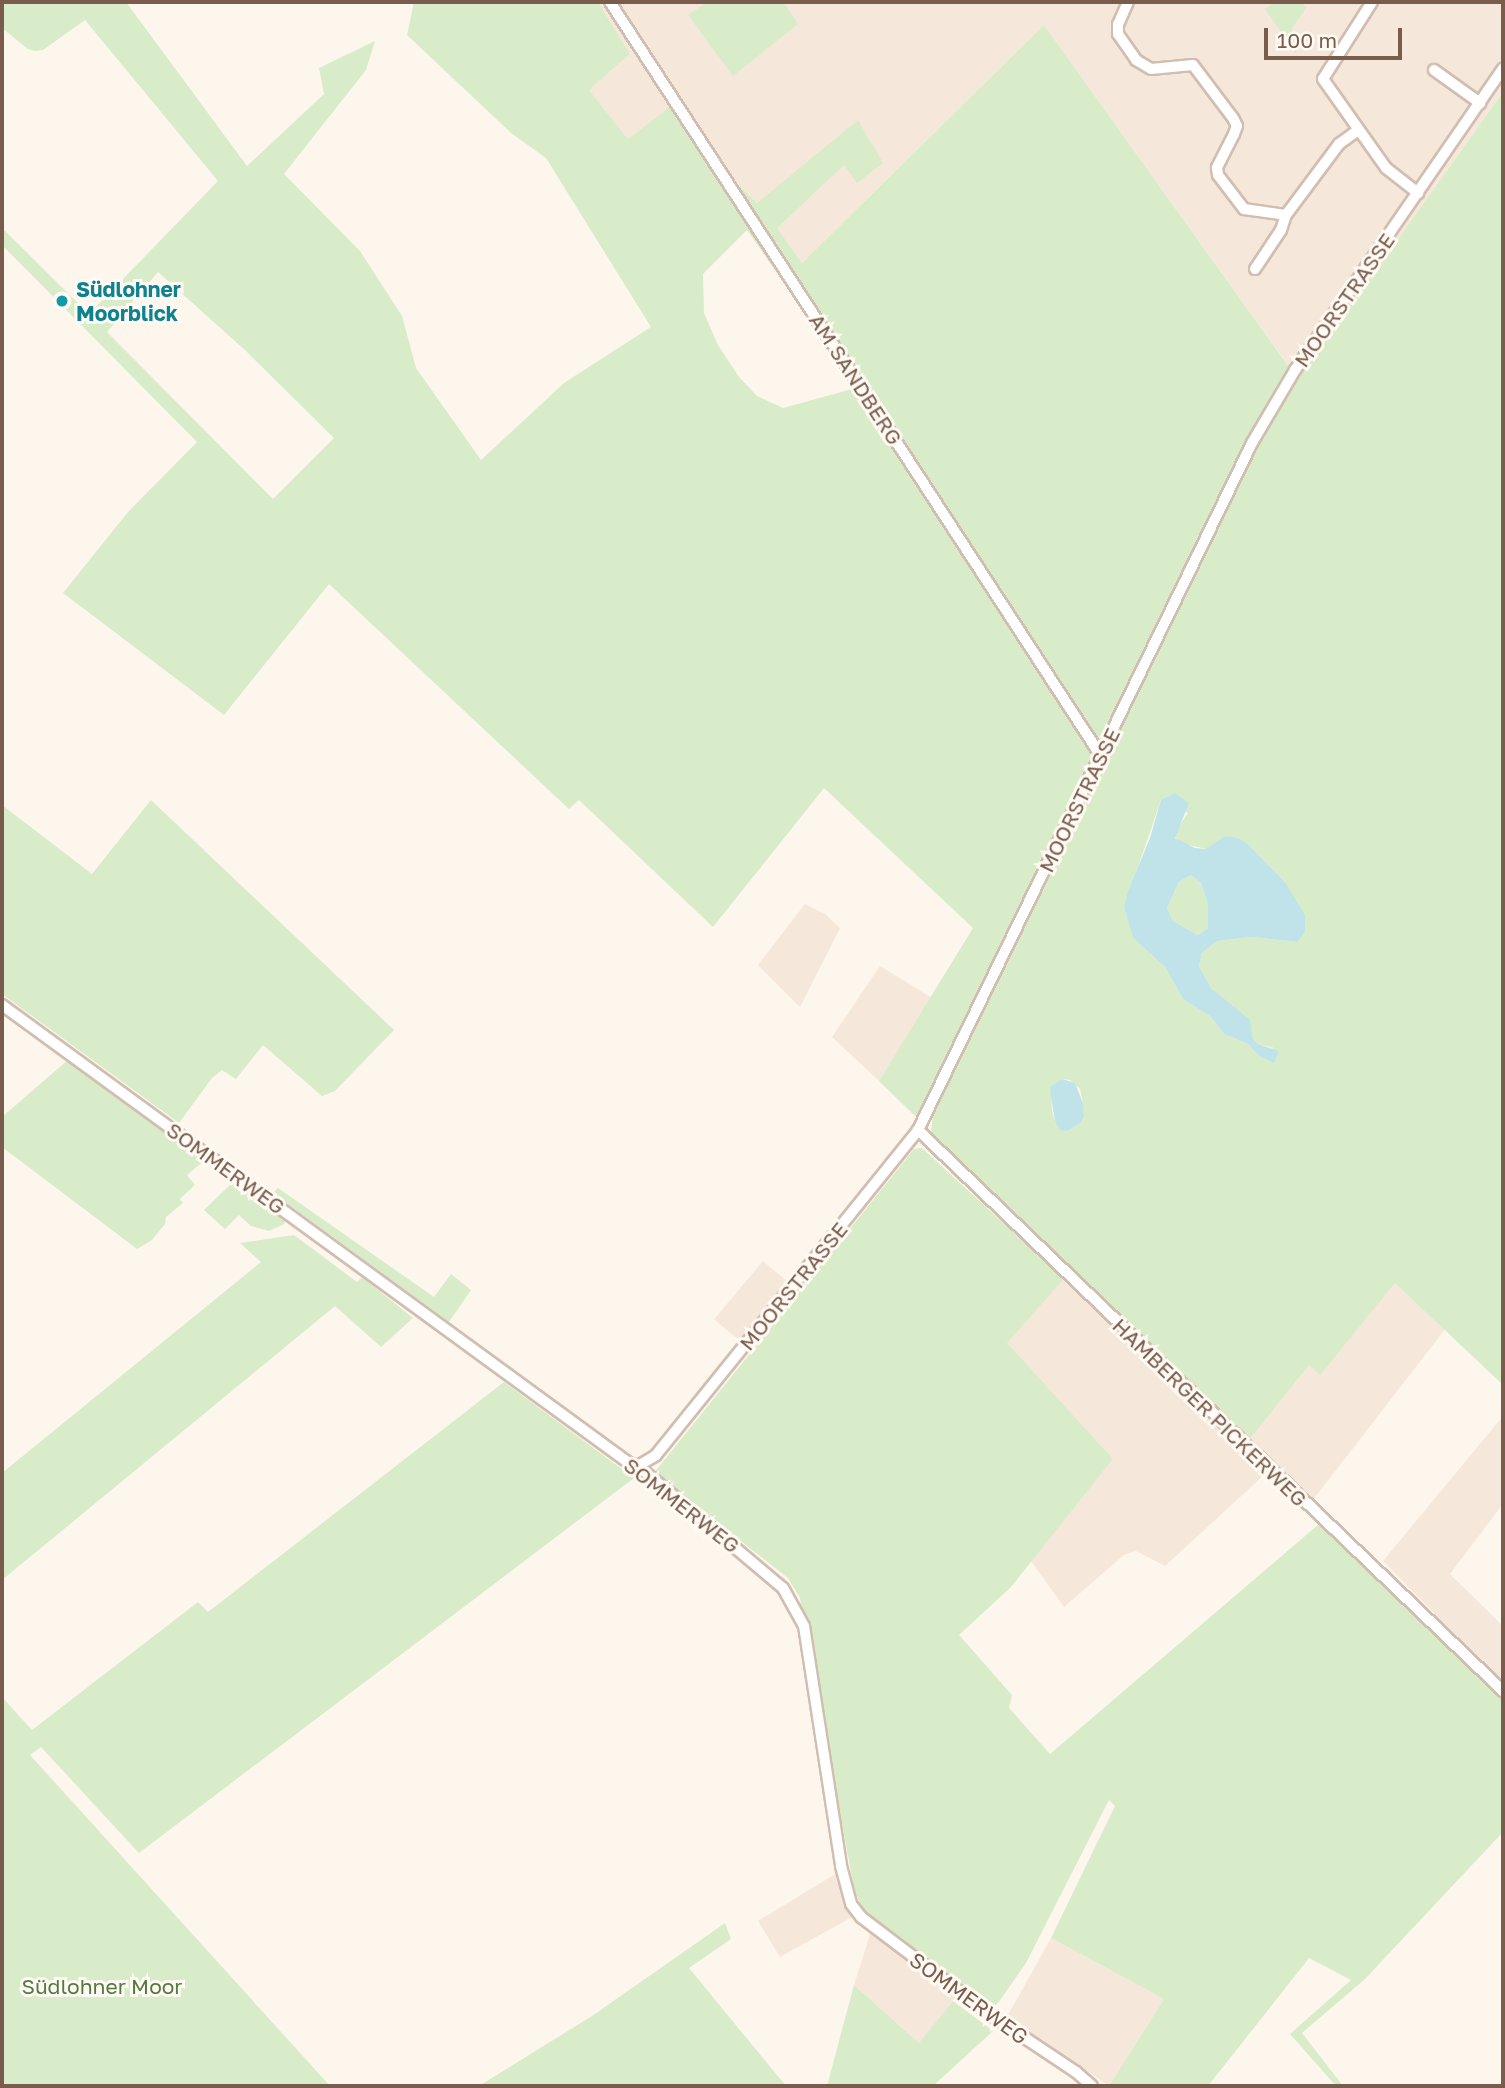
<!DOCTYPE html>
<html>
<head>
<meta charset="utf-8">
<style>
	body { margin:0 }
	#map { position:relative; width:1505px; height:2088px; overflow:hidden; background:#fdf6ec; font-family:"Golos Text",sans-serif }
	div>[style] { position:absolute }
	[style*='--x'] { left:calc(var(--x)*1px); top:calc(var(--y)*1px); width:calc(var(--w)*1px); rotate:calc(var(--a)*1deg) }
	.residential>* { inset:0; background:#f5e8da; transform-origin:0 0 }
	.green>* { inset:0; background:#d8ecc9 }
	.water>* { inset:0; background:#bfe3e8 }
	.roads { filter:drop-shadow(2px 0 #d1beb0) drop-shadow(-2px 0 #d1beb0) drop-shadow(0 2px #d1beb0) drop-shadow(0 -2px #d1beb0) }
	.street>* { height:10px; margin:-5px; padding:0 5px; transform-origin:5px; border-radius:5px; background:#fff }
	.dots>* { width:19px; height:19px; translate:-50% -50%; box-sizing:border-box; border:4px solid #fffaf3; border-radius:50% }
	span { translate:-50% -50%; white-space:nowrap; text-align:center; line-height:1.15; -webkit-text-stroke:6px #fffaf3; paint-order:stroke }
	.culture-label { font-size:21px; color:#0d838f; font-weight:700 }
	.left { translate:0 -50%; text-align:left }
	.street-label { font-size:21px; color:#7a5c4d }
	.park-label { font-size:21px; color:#537a41 }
	.frame { position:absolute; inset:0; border:4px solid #7a5c4d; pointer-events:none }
	.scale { position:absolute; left:1264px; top:28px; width:138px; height:32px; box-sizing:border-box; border:4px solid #7a5c4d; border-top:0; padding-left:9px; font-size:21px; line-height:24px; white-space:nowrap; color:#7a5c4d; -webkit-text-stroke:5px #fffaf3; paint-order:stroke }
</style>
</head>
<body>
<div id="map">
	<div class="residential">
		<div style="clip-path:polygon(598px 2px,1503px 2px,1503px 92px,1298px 379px,1044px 25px,802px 263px,763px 209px,730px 176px,716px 172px,669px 107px,628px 139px,589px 90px,630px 54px)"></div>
		<div style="clip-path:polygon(805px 904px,825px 914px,840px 928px,800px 1007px,758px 965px)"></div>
		<div style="clip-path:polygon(880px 966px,932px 998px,879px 1081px,832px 1037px)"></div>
		<div style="left:763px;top:1261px;width:33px;height:76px;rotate:40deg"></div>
		<div style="clip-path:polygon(1072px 1270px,1250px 1439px,1309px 1365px,1320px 1374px,1395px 1282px,1446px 1328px,1313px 1500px,1275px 1465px,1165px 1566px,1136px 1551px,1124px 1555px,1064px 1607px,1031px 1561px,1113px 1459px,1006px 1343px)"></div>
		<div style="clip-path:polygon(1503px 1416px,1503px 1504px,1450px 1574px,1503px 1626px,1503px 1684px,1383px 1561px)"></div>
		<div style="clip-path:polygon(837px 1873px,847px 1905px,854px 1916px,780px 1957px,758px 1921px)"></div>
		<div style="clip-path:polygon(871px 1931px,958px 1994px,920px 2044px,854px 1985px)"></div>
		<div style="clip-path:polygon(1051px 1938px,1164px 1999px,1109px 2086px,1007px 2017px)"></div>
	</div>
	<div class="green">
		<div style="clip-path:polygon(evenodd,2px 2px,126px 2px,247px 166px,324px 94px,319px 68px,375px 41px,366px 70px,284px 174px,360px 251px,402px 316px,416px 368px,481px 460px,564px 383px,651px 327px,546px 158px,511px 133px,407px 35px,414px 2px,598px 2px,630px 54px,589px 90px,628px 139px,669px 107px,716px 172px,730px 176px,757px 203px,858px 120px,883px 163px,857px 183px,844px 165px,777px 228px,802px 263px,1044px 25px,1289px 367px,1247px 441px,924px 1110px,915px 1116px,879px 1081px,973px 928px,824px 788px,713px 927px,579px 800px,569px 809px,329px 584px,224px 715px,63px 593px,128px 512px,197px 442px,2px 245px,2px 228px,89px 314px,218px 181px,85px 20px,43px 50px,35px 51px,28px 49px,2px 28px,2px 2px,747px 230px,857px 387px,856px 388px,783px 408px,757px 396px,739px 377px,718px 345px,704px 313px,703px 274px,747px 230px,2px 2px,158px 272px,246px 351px,334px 438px,273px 499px,107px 332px,158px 272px)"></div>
		<div style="clip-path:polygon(707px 2px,784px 2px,798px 24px,733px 76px,688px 15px)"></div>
		<div style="clip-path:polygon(1276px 2px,1302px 2px,1306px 8px,1291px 30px,1297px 55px,1265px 9px)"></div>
		<div style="clip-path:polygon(evenodd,1503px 92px,1503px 1385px,1395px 1283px,1320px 1375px,1309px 1365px,1250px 1439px,931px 1132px,933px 1115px,1257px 446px,1298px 379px,1503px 92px,1161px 800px,1188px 813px,1175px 832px,1175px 837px,1183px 844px,1207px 849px,1225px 836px,1249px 845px,1285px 882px,1297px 942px,1252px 937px,1217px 941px,1202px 953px,1199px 966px,1211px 988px,1251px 1026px,1253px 1039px,1258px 1044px,1274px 1048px,1258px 1055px,1248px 1044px,1224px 1034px,1211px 1017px,1183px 999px,1165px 967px,1133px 938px,1124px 908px,1161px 800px,1503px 92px,1062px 1079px,1070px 1080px,1080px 1089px,1083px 1103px,1084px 1117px,1081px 1123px,1067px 1131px,1055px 1121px,1052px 1111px,1051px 1086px,1062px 1079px)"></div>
		<div style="clip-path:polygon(151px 800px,394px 1030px,335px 1091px,322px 1096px,263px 1045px,236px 1079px,222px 1070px,212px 1078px,179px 1123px,2px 994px,2px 805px,92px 874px)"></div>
		<div style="clip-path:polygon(1191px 875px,1201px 883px,1208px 905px,1208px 928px,1198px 935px,1173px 921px,1167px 908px,1179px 882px)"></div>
		<div style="clip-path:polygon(69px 1059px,205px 1160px,187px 1175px,195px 1185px,180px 1199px,183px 1203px,166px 1217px,165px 1224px,152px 1240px,137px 1249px,2px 1147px,2px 1117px)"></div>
		<div style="clip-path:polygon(922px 1148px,1064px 1279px,1007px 1343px,1113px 1459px,1011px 1587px,959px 1635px,1012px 1695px,1009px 1708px,1050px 1754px,1318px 1525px,1403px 1599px,1503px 1700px,1503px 1832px,1365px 1979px,1302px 2033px,1343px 2086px,1336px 2086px,1290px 2034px,1351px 1980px,1309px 1958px,1208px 2086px,1109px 2086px,1164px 1999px,1051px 1938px,1115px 1806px,1109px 1800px,1026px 1963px,998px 2003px,992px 2008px,872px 1917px,861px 1906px,854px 1888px,800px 1598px,788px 1578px,654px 1473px,914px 1149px)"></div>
		<div style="clip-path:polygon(232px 1183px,285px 1221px,284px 1224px,269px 1231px,251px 1226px,239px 1215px,225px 1229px,204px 1210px)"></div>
		<div style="clip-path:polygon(278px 1188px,434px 1297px,451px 1274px,471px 1290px,449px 1322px,273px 1193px)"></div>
		<div style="clip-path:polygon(294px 1235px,357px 1282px,362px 1277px,413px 1318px,381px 1347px,335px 1306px,2px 1580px,2px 1473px,261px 1262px,240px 1243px)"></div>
		<div style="clip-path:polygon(504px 1382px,634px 1478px,139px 1853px,41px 1747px,30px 1755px,330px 2086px,2px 2086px,2px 1697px,32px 1730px,198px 1602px,208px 1612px)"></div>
		<div style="clip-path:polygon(725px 1923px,731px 1939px,689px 1968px,786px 2086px,479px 2086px,592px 2016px)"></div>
		<div style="clip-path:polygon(854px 1985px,919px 2043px,953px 2001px,993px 2031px,933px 2086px,827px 2086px)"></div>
	</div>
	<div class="water">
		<div style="clip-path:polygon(evenodd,1175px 793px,1189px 803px,1175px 838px,1195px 848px,1206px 849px,1225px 836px,1238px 838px,1249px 845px,1285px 882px,1305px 915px,1305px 932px,1297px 942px,1252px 937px,1217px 941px,1202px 953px,1199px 966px,1211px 988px,1250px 1020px,1253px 1039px,1258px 1044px,1279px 1051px,1274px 1063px,1258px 1055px,1248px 1044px,1224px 1034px,1211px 1017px,1183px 999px,1165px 967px,1133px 938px,1124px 908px,1127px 894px,1150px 838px,1161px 800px,1175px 793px,1191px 875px,1201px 883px,1208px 905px,1208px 928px,1198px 935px,1173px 921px,1167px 908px,1179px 882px,1191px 875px)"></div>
		<div style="clip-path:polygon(1062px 1079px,1075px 1083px,1083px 1103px,1084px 1117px,1081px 1123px,1067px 1131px,1060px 1130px,1055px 1121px,1050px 1091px,1051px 1086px)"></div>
	</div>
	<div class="roads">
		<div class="street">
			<div style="--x:610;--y:2;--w:900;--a:56.93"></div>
			<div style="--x:1128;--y:2;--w:24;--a:114"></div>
			<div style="--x:1118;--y:24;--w:10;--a:90"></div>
			<div style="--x:1118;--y:34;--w:32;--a:55"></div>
			<div style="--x:1136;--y:60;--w:17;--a:31"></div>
			<div style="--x:1151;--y:69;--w:42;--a:-5.4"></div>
			<div style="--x:1193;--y:65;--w:66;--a:53"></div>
			<div style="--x:1233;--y:118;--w:9;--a:63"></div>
			<div style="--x:1237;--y:126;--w:9;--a:111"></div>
			<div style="--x:1234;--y:134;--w:38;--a:117"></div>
			<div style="--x:1217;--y:168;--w:7;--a:82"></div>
			<div style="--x:1218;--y:175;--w:43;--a:52.6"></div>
			<div style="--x:1244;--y:209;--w:42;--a:8.1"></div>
			<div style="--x:1286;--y:215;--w:89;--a:-53.3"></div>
			<div style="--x:1339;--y:144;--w:24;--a:-36"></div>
			<div style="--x:1372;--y:2;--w:91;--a:122.5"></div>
			<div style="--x:1323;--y:79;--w:109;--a:54.7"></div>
			<div style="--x:1386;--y:168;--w:41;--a:38"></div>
			<div style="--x:1434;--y:70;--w:57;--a:35.7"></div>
			<div style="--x:1255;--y:269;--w:47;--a:-56.3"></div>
			<div style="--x:1281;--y:230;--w:16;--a:-72"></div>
			<div style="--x:2;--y:1005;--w:776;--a:36.15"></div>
			<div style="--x:629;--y:1463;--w:9;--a:18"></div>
			<div style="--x:638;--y:1466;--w:189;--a:40.1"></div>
			<div style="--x:783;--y:1588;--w:43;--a:61.1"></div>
			<div style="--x:804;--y:1626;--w:243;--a:81.2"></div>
			<div style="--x:841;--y:1866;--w:39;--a:75"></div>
			<div style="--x:851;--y:1904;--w:16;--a:52"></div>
			<div style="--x:861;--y:1917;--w:161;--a:37.2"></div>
			<div style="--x:989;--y:2014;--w:105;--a:33.7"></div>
			<div style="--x:1076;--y:2072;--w:21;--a:41"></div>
			<div style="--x:918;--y:1130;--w:811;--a:43.8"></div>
			<div style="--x:638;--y:1466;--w:21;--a:-31"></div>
			<div style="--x:656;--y:1455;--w:417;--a:-51.1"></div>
			<div style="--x:918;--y:1130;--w:764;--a:-64.07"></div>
			<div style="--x:1252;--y:443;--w:85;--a:-59.5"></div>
			<div style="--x:1295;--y:370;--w:366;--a:-55.4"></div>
		</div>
	</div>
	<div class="dots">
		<div style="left:62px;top:301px;background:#0f9aa8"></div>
	</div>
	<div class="culture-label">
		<span class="left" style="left:76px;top:301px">Südlohner<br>Moorblick</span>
	</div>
	<div class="street-label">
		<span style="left:1344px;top:300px;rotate:-55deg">MOORSTRASSE</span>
		<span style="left:856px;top:379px;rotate:57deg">AM SANDBERG</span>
		<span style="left:1079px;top:800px;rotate:-64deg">MOORSTRASSE</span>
		<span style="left:226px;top:1168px;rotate:36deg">SOMMERWEG</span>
		<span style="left:793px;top:1286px;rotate:-51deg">MOORSTRASSE</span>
		<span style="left:1210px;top:1412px;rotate:44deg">HAMBERGER PICKERWEG</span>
		<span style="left:682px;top:1505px;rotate:38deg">SOMMERWEG</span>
		<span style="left:969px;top:1998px;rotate:36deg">SOMMERWEG</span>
	</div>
	<div class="park-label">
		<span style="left:102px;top:1986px">Südlohner Moor</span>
	</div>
	<div class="frame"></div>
	<div class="scale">100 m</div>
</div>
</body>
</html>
